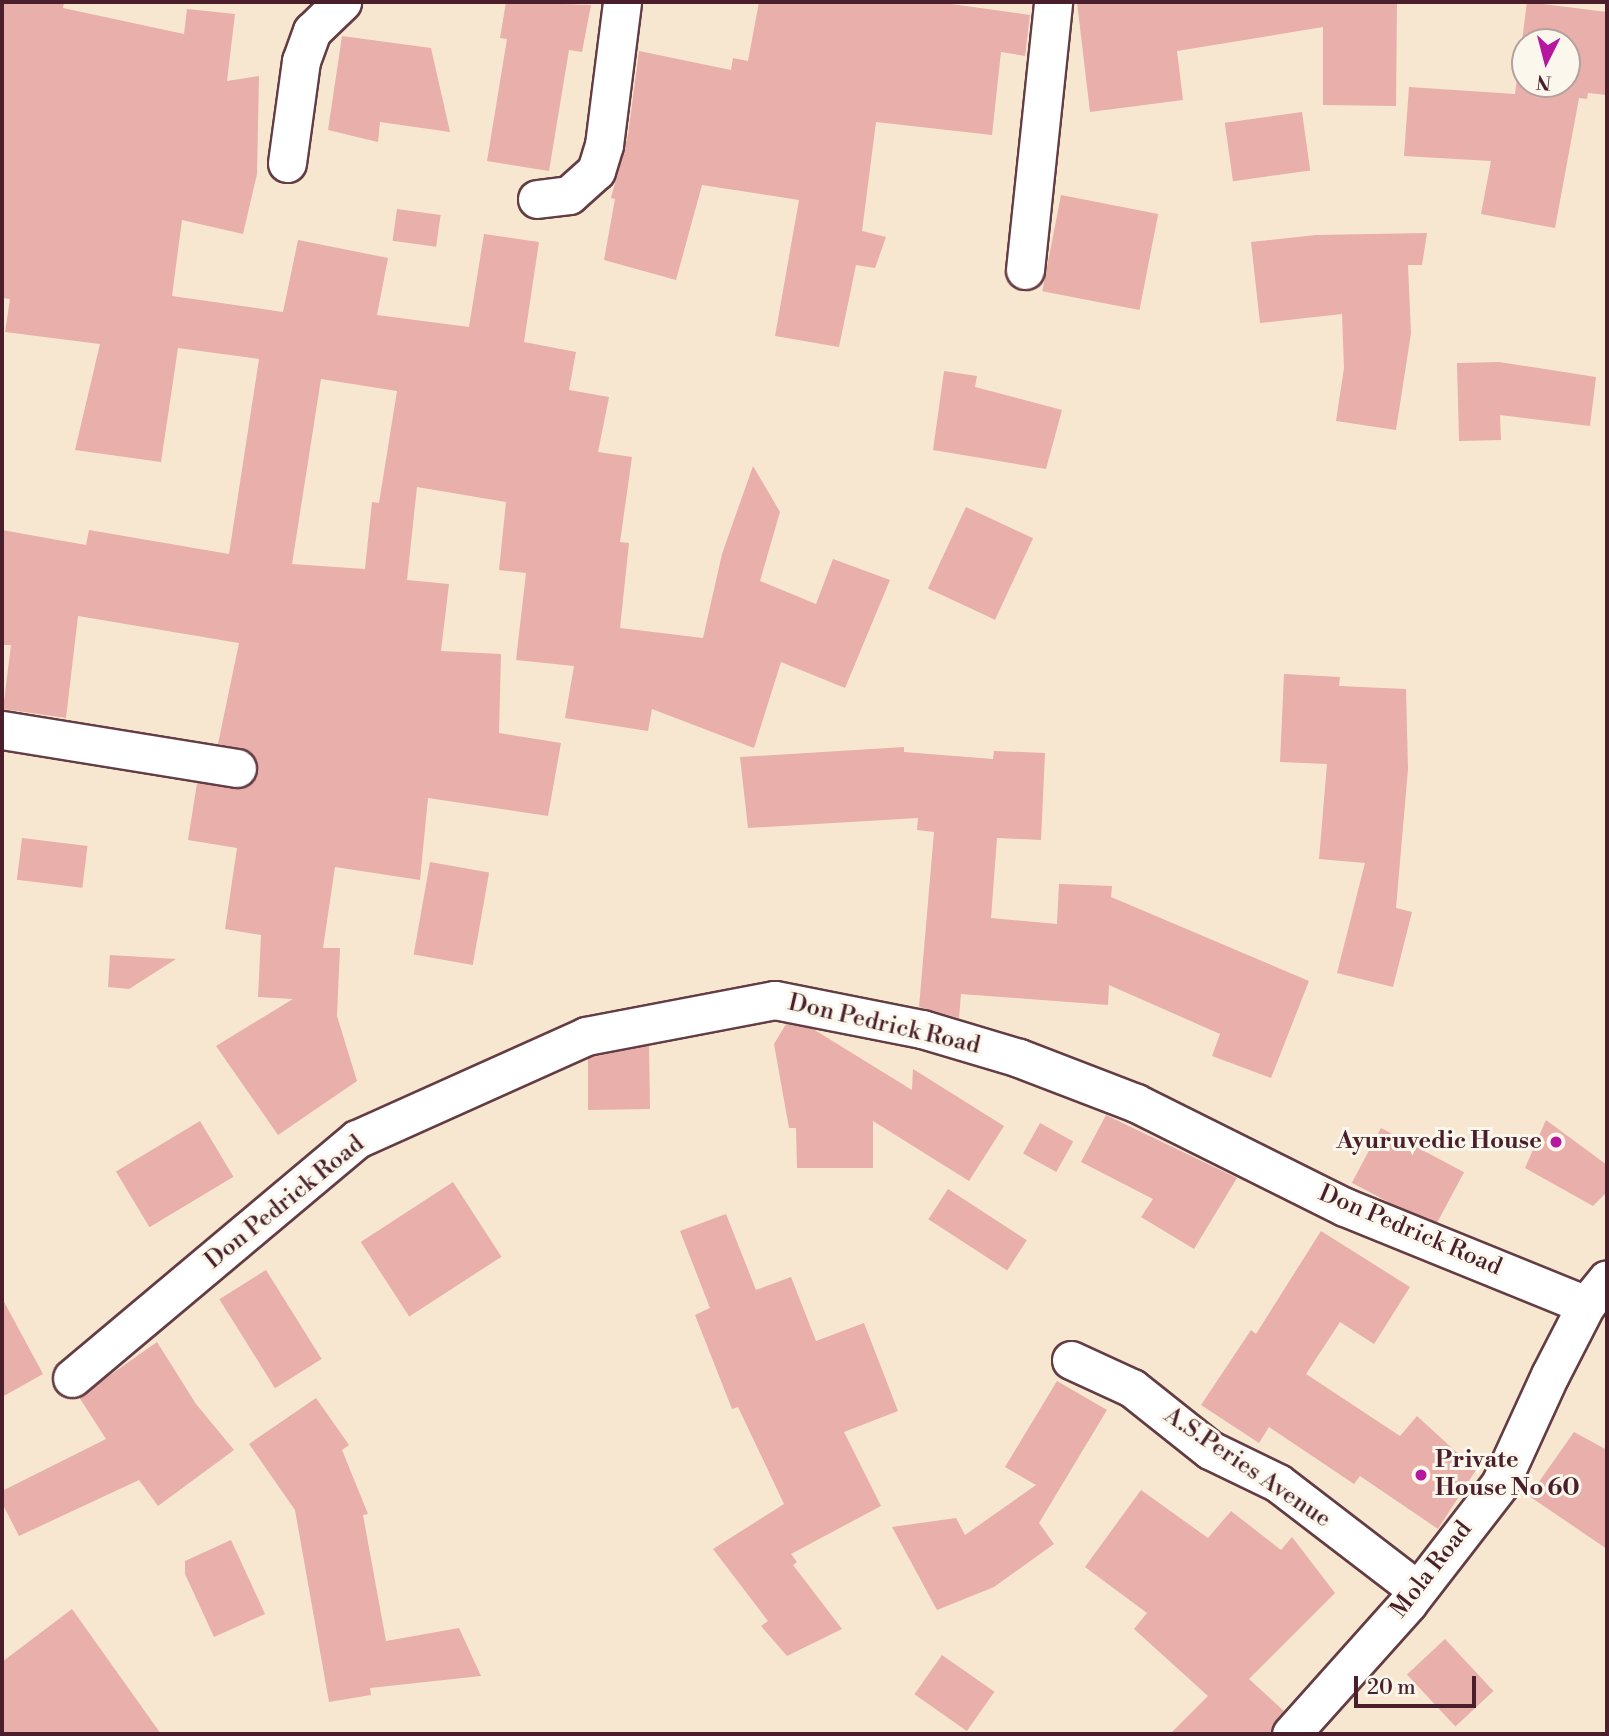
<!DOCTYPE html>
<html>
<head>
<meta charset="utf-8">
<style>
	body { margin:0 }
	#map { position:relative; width:1609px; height:1736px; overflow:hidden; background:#f7e7d1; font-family:"Libre Bodoni",serif }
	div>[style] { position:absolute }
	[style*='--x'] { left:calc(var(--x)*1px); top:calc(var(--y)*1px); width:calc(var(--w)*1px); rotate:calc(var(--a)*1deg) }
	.building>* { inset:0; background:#e8afab; transform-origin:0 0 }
	.roads { filter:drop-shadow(2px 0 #643d44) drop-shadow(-2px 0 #643d44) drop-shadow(0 2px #643d44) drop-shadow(0 -2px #643d44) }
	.street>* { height:37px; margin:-18.5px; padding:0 18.5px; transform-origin:18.5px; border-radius:18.5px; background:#fff }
	.dots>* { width:19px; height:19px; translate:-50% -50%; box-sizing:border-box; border:4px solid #fbf7ec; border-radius:50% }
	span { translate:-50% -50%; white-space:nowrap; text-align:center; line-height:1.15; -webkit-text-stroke:6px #fbf7ec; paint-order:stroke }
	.street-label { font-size:24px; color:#4a1f2b }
	.poi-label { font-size:24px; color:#4a1f2b; font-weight:700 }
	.right { translate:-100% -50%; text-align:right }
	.left { translate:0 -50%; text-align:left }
	.frame { position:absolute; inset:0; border:4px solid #4a1f2b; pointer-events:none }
	.north { position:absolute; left:1511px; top:28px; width:70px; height:70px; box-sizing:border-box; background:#fbf7ec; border:2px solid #b4a19f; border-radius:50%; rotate:186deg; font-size:19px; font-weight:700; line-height:28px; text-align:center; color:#4a1f2b }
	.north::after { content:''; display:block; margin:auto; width:24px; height:32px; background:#b5179e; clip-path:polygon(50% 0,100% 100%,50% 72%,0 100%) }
	.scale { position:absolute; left:1354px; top:1676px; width:122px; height:32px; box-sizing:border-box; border:4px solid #4a1f2b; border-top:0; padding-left:9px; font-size:21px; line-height:24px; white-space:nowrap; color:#4a1f2b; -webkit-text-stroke:5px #fbf7ec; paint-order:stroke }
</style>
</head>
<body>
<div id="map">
	<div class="building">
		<div style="clip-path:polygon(evenodd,2px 2px,64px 2px,63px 8px,184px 34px,187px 9px,235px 14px,227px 81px,259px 76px,257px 174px,243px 234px,182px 220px,172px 296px,283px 312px,298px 240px,388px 258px,377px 315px,469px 327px,484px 234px,539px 242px,524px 342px,576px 352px,569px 390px,609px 397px,598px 452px,632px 457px,620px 542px,629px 543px,620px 628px,703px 638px,722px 554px,753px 466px,780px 512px,760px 581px,816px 604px,833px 559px,890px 580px,845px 688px,781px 662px,754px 748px,652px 709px,648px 731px,565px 718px,574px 666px,516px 660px,526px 573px,499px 570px,506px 502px,417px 487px,407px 580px,449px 584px,441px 651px,501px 654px,499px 733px,561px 743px,548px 816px,428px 798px,420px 880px,335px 867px,323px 948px,340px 948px,337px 1016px,357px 1081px,278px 1135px,216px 1046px,293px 999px,258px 997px,261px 935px,225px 929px,237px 848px,188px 840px,197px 783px,244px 788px,258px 772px,250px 751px,218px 744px,239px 643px,78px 616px,66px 718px,3px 709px,11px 645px,2px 645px,2px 530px,86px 545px,89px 530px,229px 554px,259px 359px,178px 348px,161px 462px,75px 450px,100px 344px,5px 332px,10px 299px,2px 298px,2px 2px,321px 379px,397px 391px,379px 503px,372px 502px,365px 569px,292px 564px,321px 379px)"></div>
		<div style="clip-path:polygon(506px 2px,591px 5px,582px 52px,569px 50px,549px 171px,487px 161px,507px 39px,500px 38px)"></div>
		<div style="clip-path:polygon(759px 2px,937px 2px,1030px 15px,1025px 56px,1001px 52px,992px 135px,876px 122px,862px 231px,886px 237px,875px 268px,856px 265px,839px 347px,775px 336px,799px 200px,702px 185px,676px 280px,604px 260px,615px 199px,611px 198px,628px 135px,639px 51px,731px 70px,733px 58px,748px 61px)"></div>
		<div style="clip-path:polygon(1077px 2px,1397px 2px,1396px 106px,1323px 105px,1323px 27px,1177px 51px,1183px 100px,1090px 112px)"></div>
		<div style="clip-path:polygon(evenodd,1527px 2px,1607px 12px,1607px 95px,1588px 93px,1587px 99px,1579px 98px,1555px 228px,1481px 214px,1491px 161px,1404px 156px,1409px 87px,1515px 94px,1527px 2px,1525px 42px,1567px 42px,1567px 84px,1525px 84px,1525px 42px)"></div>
		<div style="clip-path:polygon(342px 36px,431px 48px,450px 132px,380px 122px,378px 142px,328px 130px)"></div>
		<div style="left:1302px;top:112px;width:59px;height:78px;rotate:82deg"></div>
		<div style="left:1061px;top:195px;width:99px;height:98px;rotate:11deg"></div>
		<div style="left:397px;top:209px;width:44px;height:32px;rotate:8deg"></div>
		<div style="clip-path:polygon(1427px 233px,1422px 265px,1408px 265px,1411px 333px,1396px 430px,1336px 421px,1344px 368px,1342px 314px,1260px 323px,1251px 242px,1316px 235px)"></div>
		<div style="clip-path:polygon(1499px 362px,1596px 377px,1590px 426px,1500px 415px,1501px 440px,1459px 441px,1457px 363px)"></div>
		<div style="clip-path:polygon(944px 371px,977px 376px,975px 387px,1062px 410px,1046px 469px,933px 450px)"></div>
		<div style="left:966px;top:507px;width:74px;height:90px;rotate:25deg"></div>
		<div style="clip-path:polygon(1284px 674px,1340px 677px,1339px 686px,1406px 689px,1408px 769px,1396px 908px,1412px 912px,1393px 987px,1337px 973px,1365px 863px,1319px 859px,1327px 764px,1280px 762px)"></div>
		<div style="clip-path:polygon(904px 747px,904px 752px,993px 759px,994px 751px,1045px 753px,1041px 840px,997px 838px,991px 918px,1057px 924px,1059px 884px,1112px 886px,1111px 897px,1309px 981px,1271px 1078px,1212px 1056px,1220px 1034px,1109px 985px,1108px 1005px,961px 994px,959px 1018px,919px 1007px,934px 832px,917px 830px,918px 818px,748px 828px,740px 757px)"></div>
		<div style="left:22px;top:838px;width:66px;height:42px;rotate:7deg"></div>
		<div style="left:430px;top:862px;width:60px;height:94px;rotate:10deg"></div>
		<div style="clip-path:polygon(110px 955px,176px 959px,129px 989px,108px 987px)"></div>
		<div style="clip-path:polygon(786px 1024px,813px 1029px,912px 1090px,913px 1069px,1004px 1126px,969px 1181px,873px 1121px,873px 1168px,797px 1168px,796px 1128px,789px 1128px,774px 1044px)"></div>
		<div style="clip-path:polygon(649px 1045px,650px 1109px,588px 1110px,588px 1058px)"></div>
		<div style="clip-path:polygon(1106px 1115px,1237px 1178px,1194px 1249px,1141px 1217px,1153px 1199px,1081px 1162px)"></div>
		<div style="clip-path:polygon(1546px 1120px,1607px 1165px,1607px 1192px,1593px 1206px,1525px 1168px)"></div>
		<div style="left:200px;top:1121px;width:65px;height:98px;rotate:59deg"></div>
		<div style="left:1040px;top:1123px;width:38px;height:35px;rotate:29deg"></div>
		<div style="left:1381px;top:1128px;width:94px;height:62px;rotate:28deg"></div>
		<div style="left:453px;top:1182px;width:89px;height:110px;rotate:57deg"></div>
		<div style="left:948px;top:1189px;width:94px;height:36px;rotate:33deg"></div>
		<div style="clip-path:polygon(726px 1214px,756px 1290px,791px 1277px,816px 1341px,864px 1323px,898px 1411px,844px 1432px,881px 1506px,791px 1554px,797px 1562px,793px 1565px,842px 1629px,787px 1656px,761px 1626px,768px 1621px,713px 1549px,784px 1504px,738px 1407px,732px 1409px,695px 1315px,710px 1308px,680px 1231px)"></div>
		<div style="clip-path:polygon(1321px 1231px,1410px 1287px,1374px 1344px,1340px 1322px,1306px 1374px,1400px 1436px,1417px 1416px,1476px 1470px,1438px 1529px,1360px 1476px,1354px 1484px,1269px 1427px,1259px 1443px,1201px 1405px,1251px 1330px,1256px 1334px)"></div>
		<div style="left:266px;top:1270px;width:105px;height:55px;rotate:58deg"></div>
		<div style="clip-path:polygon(2px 1298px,43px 1374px,2px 1397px)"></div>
		<div style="clip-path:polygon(157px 1342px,196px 1404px,234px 1450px,158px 1506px,139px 1480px,19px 1536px,2px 1503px,2px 1491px,106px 1439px,79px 1397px)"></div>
		<div style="clip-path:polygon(1057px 1381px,1107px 1410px,1039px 1523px,1054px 1544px,994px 1587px,937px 1610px,892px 1527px,956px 1518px,965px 1535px,1036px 1485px,1005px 1467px)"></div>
		<div style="clip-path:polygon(316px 1398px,349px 1445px,342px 1450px,368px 1514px,363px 1515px,386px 1641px,459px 1628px,481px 1676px,370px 1688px,371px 1695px,329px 1702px,295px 1510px,249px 1444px)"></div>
		<div style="clip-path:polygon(1574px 1432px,1607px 1450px,1607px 1549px,1529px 1496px)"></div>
		<div style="clip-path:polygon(1141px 1490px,1208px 1538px,1231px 1511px,1281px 1550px,1292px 1537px,1335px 1593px,1249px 1679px,1284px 1711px,1271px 1734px,1170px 1734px,1208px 1696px,1134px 1629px,1147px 1613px,1085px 1567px)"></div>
		<div style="clip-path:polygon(231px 1540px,265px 1614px,214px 1637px,185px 1574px,185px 1561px)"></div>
		<div style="clip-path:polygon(72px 1609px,161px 1734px,2px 1734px,2px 1662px)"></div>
		<div style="left:1445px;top:1639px;width:71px;height:52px;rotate:47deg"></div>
		<div style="left:942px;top:1655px;width:64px;height:48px;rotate:35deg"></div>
	</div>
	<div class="roads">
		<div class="street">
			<div style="--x:287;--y:163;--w:103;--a:-82.2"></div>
			<div style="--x:301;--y:61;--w:32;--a:-70"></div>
			<div style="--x:312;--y:31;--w:42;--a:-44"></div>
			<div style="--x:537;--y:199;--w:32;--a:-7"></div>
			<div style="--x:569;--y:195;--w:36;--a:-42"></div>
			<div style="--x:596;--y:171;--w:27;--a:-73"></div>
			<div style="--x:604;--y:145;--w:144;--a:-82.8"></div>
			<div style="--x:1025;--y:270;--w:269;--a:-84"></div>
			<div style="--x:2;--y:730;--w:238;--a:9.2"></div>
			<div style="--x:1071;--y:1360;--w:67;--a:24.7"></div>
			<div style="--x:1132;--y:1388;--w:100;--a:38.5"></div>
			<div style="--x:1210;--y:1450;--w:76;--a:25.9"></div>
			<div style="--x:1278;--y:1483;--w:174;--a:37.5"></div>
			<div style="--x:72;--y:1378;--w:372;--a:-40"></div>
			<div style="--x:357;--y:1139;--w:251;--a:-24.2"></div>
			<div style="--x:586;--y:1036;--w:192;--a:-10.8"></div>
			<div style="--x:775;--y:1000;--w:150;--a:11.2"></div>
			<div style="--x:922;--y:1029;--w:101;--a:16.6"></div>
			<div style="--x:1019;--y:1058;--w:125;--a:21"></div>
			<div style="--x:1136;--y:1103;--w:233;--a:26.5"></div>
			<div style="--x:1345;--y:1207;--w:260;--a:22.1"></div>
			<div style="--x:1291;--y:1734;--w:176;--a:-48.2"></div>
			<div style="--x:1408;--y:1603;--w:150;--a:-52.3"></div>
			<div style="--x:1500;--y:1484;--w:120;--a:-65.4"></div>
			<div style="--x:1550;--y:1375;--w:79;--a:-62.8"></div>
			<div style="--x:1586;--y:1305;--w:33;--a:-51"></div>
		</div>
	</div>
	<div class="dots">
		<div style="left:1556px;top:1142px;background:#b5179e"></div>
		<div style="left:1421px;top:1475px;background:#b5179e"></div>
	</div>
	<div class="street-label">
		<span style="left:884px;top:1025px;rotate:13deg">Don Pedrick Road</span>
		<span style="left:285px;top:1203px;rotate:-39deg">Don Pedrick Road</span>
		<span style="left:1410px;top:1231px;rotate:23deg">Don Pedrick Road</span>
		<span style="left:1247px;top:1468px;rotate:34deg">A.S.Peries Avenue</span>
		<span style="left:1432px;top:1570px;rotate:-52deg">Mola Road</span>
	</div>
	<div class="poi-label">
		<span class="right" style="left:1542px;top:1142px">Ayuruvedic House</span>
		<span class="left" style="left:1435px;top:1475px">Private<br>House No 60</span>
	</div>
	<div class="frame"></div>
	<div class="north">N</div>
	<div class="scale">20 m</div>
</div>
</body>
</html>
